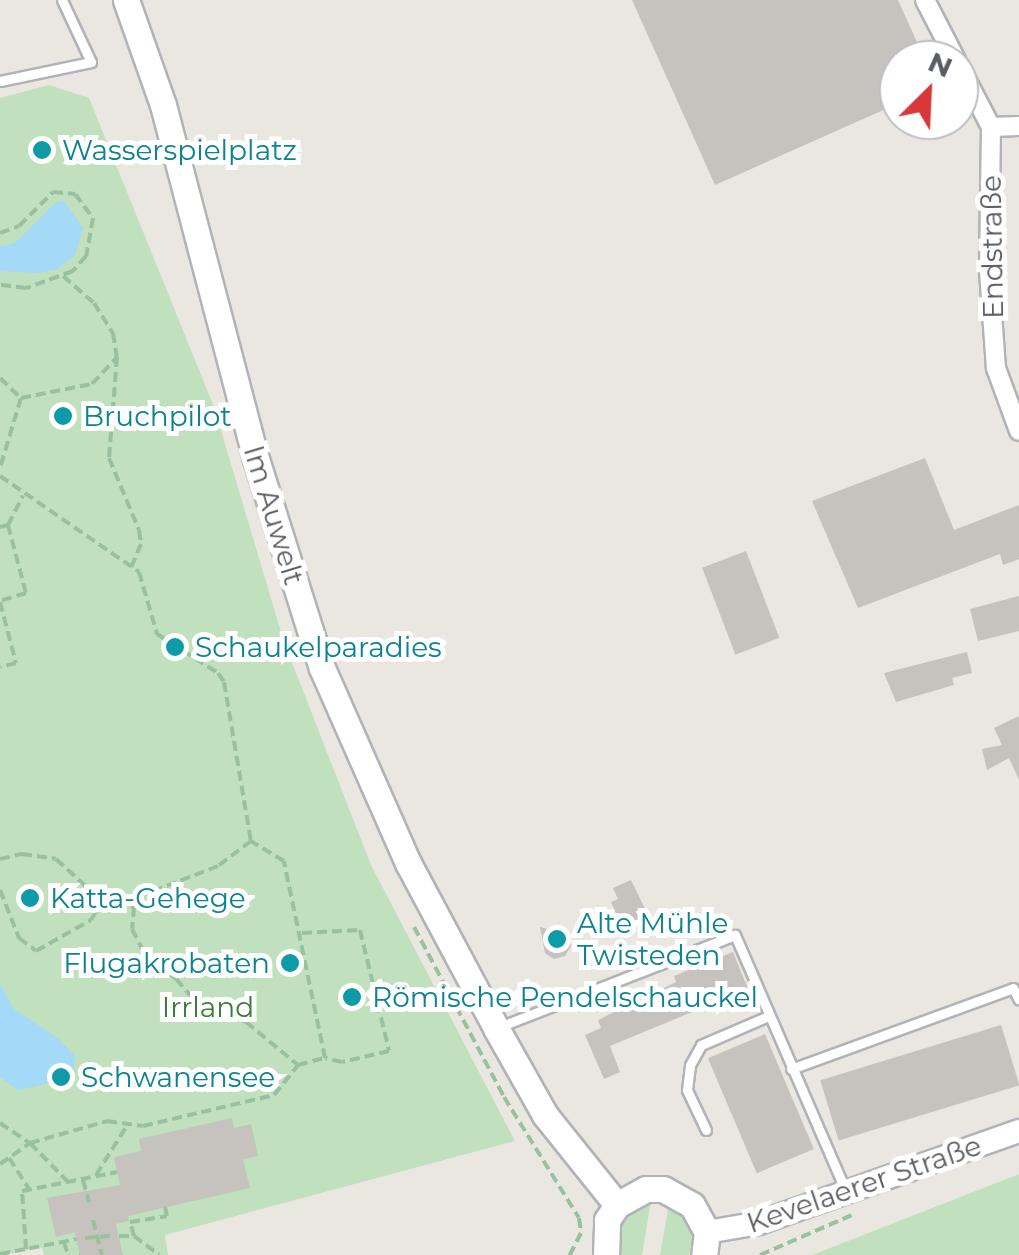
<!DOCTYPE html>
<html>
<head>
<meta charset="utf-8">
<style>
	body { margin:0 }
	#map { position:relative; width:1019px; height:1255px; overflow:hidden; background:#eae7e0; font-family:Montserrat,sans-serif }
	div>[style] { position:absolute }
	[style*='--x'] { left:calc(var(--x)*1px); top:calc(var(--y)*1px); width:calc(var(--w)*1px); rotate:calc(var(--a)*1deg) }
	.green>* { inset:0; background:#c1e0be }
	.water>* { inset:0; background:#a4d9f7 }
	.building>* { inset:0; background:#c6c2be; transform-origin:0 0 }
	.round { border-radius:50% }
	.path>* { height:4px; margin-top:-2px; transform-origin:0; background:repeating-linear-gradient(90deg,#99c1a0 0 10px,transparent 0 15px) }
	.roads { filter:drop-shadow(2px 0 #b1b3b7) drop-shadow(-2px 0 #b1b3b7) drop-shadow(0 2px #b1b3b7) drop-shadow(0 -2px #b1b3b7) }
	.service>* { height:9px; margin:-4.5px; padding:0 4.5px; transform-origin:4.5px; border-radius:4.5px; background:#fff }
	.minor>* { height:18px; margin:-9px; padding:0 9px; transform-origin:9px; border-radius:9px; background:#fff }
	.tertiary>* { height:22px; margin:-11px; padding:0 11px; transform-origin:11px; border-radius:11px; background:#fff }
	.secondary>* { height:25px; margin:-12.5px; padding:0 12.5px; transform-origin:12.5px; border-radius:12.5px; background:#fff }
	.dots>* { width:28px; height:28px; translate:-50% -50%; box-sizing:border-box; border:5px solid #fff; border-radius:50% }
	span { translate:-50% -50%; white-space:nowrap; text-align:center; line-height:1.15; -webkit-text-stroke:10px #fff; paint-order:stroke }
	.culture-label { font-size:28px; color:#0d838f }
	.left { translate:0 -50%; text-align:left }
	.right { translate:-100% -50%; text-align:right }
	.street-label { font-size:28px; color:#595c60 }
	.park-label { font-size:28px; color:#3d7d3b }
	.north { position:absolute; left:879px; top:40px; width:100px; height:100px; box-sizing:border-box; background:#fff; border:2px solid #bdbebf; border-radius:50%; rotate:24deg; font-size:28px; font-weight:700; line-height:40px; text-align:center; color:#595c60 }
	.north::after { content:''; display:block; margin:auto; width:35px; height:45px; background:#d83839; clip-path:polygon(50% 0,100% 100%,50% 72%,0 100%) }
</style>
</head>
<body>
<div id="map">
	<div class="green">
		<div style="clip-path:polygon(49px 85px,89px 98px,214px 407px,284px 642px,371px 865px,515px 1141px,165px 1235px,168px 1255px,44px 1255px,42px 1248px,0 1255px,0 98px)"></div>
		<div style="clip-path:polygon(1019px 1174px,1019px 1255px,812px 1255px)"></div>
		<div style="clip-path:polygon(651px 1201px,642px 1255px,619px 1255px,618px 1224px,632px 1207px)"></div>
		<div style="clip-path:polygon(669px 1204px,683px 1212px,693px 1232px,689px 1255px,660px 1255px)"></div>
	</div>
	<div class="water">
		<div style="clip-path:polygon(64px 201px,83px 228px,75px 255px,57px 269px,39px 273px,0 271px,0 246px,15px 243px,56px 202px)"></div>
		<div style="clip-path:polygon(0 984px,14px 1009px,59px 1039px,76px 1057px,71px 1078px,18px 1090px,0 1077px)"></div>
	</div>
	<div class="building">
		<div style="clip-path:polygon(632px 0,898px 0,925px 60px,899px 60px,899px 103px,715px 185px)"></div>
		<div style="clip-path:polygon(925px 458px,954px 530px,1019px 505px,1019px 559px,1003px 565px,1000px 554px,858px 608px,812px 501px)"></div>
		<div style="left:746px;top:551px;width:93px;height:47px;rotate:69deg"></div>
		<div style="clip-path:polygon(1019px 596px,1019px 631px,978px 641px,970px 609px)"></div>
		<div style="clip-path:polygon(967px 652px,972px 673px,952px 678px,954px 685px,896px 702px,884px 673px)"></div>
		<div style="clip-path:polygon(1019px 716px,1019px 780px,1009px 758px,987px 770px,982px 749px,1002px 745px,994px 728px)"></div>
		<div style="clip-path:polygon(631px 880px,648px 915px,622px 927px,611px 902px,618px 899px,613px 888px)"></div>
		<div class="round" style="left:16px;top:884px;width:28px;height:28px"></div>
		<div style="clip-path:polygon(540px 927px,569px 935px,571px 946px,565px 956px,554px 959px,545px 953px)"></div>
		<div style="clip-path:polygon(733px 952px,748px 989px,610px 1046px,620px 1072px,604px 1079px,585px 1035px,601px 1028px,598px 1020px,676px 982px,674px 976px)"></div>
		<div style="left:1001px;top:1025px;width:63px;height:189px;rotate:73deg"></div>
		<div style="left:765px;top:1034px;width:125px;height:62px;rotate:67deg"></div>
		<div style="clip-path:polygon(232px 1118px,234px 1128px,251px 1124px,258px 1156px,243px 1159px,250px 1188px,128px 1216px,129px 1221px,116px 1224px,123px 1255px,80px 1255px,75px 1232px,56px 1237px,47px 1198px,120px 1185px,114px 1157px,141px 1151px,139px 1139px)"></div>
	</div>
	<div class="path">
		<div style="--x:0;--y:233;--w:20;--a:-20"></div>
		<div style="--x:19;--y:226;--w:48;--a:-45"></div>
		<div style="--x:53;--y:192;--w:22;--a:5"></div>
		<div style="--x:75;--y:194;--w:30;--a:53"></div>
		<div style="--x:93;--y:218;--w:39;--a:100"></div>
		<div style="--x:86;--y:256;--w:20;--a:131"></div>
		<div style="--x:73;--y:271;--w:50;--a:160.1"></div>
		<div style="--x:26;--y:288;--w:26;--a:-173"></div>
		<div style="--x:63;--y:276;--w:41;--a:41.1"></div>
		<div style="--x:94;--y:303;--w:36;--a:58"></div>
		<div style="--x:113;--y:333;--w:24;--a:81"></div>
		<div style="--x:117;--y:357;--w:101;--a:94.5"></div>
		<div style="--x:109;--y:458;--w:78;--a:67.4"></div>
		<div style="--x:139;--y:530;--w:14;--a:82"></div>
		<div style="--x:141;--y:544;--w:25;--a:113"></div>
		<div style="--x:0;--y:378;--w:29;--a:44"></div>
		<div style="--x:21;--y:398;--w:73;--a:106.7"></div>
		<div style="--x:21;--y:398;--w:72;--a:-11.2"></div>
		<div style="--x:92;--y:384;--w:37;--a:-47"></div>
		<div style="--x:0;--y:476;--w:169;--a:34.6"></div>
		<div style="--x:139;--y:572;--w:65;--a:73.8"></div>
		<div style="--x:157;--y:634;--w:72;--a:32.6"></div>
		<div style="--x:218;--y:673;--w:11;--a:56"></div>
		<div style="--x:224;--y:682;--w:161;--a:80.4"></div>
		<div style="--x:251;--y:841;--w:41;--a:142.9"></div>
		<div style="--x:218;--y:866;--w:80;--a:158.9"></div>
		<div style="--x:143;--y:895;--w:15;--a:127"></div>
		<div style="--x:134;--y:907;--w:22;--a:95"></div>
		<div style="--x:132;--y:929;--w:31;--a:63"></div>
		<div style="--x:146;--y:957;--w:37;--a:36"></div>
		<div style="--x:176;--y:979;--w:37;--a:49"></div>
		<div style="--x:200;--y:1007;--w:48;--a:18.1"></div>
		<div style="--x:246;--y:1022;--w:67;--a:39.6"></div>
		<div style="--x:8;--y:525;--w:33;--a:-63"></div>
		<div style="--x:0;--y:527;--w:8;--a:-14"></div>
		<div style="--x:8;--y:525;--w:70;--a:75.2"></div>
		<div style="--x:26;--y:593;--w:27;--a:163"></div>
		<div style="--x:0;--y:602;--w:63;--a:75.3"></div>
		<div style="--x:16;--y:663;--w:16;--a:166"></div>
		<div style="--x:0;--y:859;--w:23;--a:-13"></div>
		<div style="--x:22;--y:854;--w:34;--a:8"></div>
		<div style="--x:56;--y:859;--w:62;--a:42.4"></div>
		<div style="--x:102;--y:901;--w:33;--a:11"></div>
		<div style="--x:0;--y:890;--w:52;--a:68.4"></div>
		<div style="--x:19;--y:938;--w:21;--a:37"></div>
		<div style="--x:36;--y:951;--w:63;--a:-29.4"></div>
		<div style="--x:91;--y:920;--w:22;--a:-60"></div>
		<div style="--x:414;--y:927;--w:192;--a:62.1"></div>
		<div style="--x:504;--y:1097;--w:142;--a:58.2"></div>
		<div style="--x:579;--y:1218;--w:15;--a:82"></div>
		<div style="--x:581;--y:1233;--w:25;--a:117"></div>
		<div style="--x:302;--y:933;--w:58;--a:-3"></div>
		<div style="--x:360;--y:930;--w:124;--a:76.5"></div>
		<div style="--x:389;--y:1051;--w:48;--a:166.8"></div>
		<div style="--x:342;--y:1062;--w:17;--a:-167"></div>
		<div style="--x:0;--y:1123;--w:36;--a:34"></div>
		<div style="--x:30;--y:1143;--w:54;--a:45.7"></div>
		<div style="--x:9;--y:1158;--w:38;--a:57"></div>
		<div style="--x:0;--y:1164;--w:37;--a:-35"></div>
		<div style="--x:30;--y:1143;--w:80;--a:-15.9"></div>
		<div style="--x:107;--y:1121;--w:36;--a:8"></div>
		<div style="--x:143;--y:1126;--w:135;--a:-13.3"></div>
		<div style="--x:274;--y:1095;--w:38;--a:-51"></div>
		<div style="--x:298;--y:1065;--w:28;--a:-15"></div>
		<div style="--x:325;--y:1058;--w:201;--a:-101.8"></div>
		<div style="--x:284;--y:861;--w:39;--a:-149"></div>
		<div style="--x:96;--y:1175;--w:60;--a:-57.9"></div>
		<div style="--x:83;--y:1180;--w:23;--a:75"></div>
		<div style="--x:93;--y:1220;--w:36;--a:76"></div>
		<div style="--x:119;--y:1236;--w:15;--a:0"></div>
		<div style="--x:134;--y:1236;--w:31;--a:37"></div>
		<div style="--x:134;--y:1236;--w:15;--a:-106"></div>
		<div style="--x:130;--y:1222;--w:37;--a:-9"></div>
		<div style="--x:167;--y:1216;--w:9;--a:-103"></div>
		<div style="--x:85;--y:1238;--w:25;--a:-5"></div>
		<div style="--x:64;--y:1242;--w:14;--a:73"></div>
		<div style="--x:26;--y:1249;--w:58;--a:-93.9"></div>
		<div style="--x:22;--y:1191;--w:97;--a:-11.3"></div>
		<div style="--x:0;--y:1254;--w:78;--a:-11"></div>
		<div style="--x:79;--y:1255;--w:1;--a:0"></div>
		<div style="--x:760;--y:1255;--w:100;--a:-23.5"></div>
	</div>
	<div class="roads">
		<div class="service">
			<div style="--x:0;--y:81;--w:93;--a:-11.8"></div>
			<div style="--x:91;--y:62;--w:68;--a:-115.1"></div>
			<div style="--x:499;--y:1027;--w:253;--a:-21.3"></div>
			<div style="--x:735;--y:935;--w:280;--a:66.6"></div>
			<div style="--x:791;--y:1069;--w:236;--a:-20"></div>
			<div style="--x:1013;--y:988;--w:13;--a:63"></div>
			<div style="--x:706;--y:1130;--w:44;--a:-115.4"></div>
			<div style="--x:687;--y:1090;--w:25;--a:-83"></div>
			<div style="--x:690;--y:1065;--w:23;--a:-61"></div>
			<div style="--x:701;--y:1045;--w:73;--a:-23.4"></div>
		</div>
		<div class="minor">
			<div style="--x:925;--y:0;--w:68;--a:62.7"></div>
			<div style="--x:959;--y:66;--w:69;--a:62.3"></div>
			<div style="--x:991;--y:127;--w:144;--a:90.8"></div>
			<div style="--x:989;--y:271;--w:97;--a:85.9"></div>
			<div style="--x:996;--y:368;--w:67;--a:69.9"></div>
			<div style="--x:991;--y:127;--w:28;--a:-2"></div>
		</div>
		<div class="tertiary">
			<div style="--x:707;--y:1232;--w:53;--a:-9.8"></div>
			<div style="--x:759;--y:1223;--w:276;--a:-19.5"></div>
		</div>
		<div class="secondary">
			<div style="--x:126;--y:0;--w:111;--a:70.6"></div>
			<div style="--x:163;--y:105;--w:366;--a:75.3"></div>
			<div style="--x:256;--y:459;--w:219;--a:72.5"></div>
			<div style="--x:322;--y:668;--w:213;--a:66.2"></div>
			<div style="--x:408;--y:863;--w:187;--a:61.9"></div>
			<div style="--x:496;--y:1028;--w:100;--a:60.6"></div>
			<div style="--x:545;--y:1115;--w:115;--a:51.3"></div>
			<div style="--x:606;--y:1255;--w:35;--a:-88"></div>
			<div style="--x:607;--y:1220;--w:18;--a:-56"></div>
			<div style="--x:617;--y:1205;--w:33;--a:-29"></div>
			<div style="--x:646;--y:1189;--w:17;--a:0"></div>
			<div style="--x:663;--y:1189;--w:33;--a:29"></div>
			<div style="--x:692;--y:1205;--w:31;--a:61"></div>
			<div style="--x:707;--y:1232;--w:23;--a:97"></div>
		</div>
	</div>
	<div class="dots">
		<div style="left:42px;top:150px;background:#0f9aa8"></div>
		<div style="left:63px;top:416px;background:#0f9aa8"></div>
		<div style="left:175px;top:647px;background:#0f9aa8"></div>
		<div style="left:30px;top:898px;background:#0f9aa8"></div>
		<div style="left:557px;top:939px;background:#0f9aa8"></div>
		<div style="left:290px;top:963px;background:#0f9aa8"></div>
		<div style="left:352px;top:997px;background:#0f9aa8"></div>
		<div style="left:61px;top:1077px;background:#0f9aa8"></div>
	</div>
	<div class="culture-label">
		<span class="left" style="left:62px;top:150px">Wasserspielplatz</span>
		<span class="left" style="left:83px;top:416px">Bruchpilot</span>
		<span class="left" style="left:195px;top:647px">Schaukelparadies</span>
		<span class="left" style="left:50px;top:898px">Katta-Gehege</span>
		<span class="left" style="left:577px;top:939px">Alte Mühle<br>Twisteden</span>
		<span class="right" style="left:270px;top:963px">Flugakrobaten</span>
		<span class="left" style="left:372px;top:997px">Römische Pendelschauckel</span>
		<span class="left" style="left:81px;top:1077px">Schwanensee</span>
	</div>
	<div class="street-label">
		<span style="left:992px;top:247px;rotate:-91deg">Endstraße</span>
		<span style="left:274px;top:515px;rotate:73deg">Im Auwelt</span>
		<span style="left:864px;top:1184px;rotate:-19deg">Kevelaerer Straße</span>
	</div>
	<div class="park-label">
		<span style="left:208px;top:1007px">Irrland</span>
	</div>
	<div class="north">N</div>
</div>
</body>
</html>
